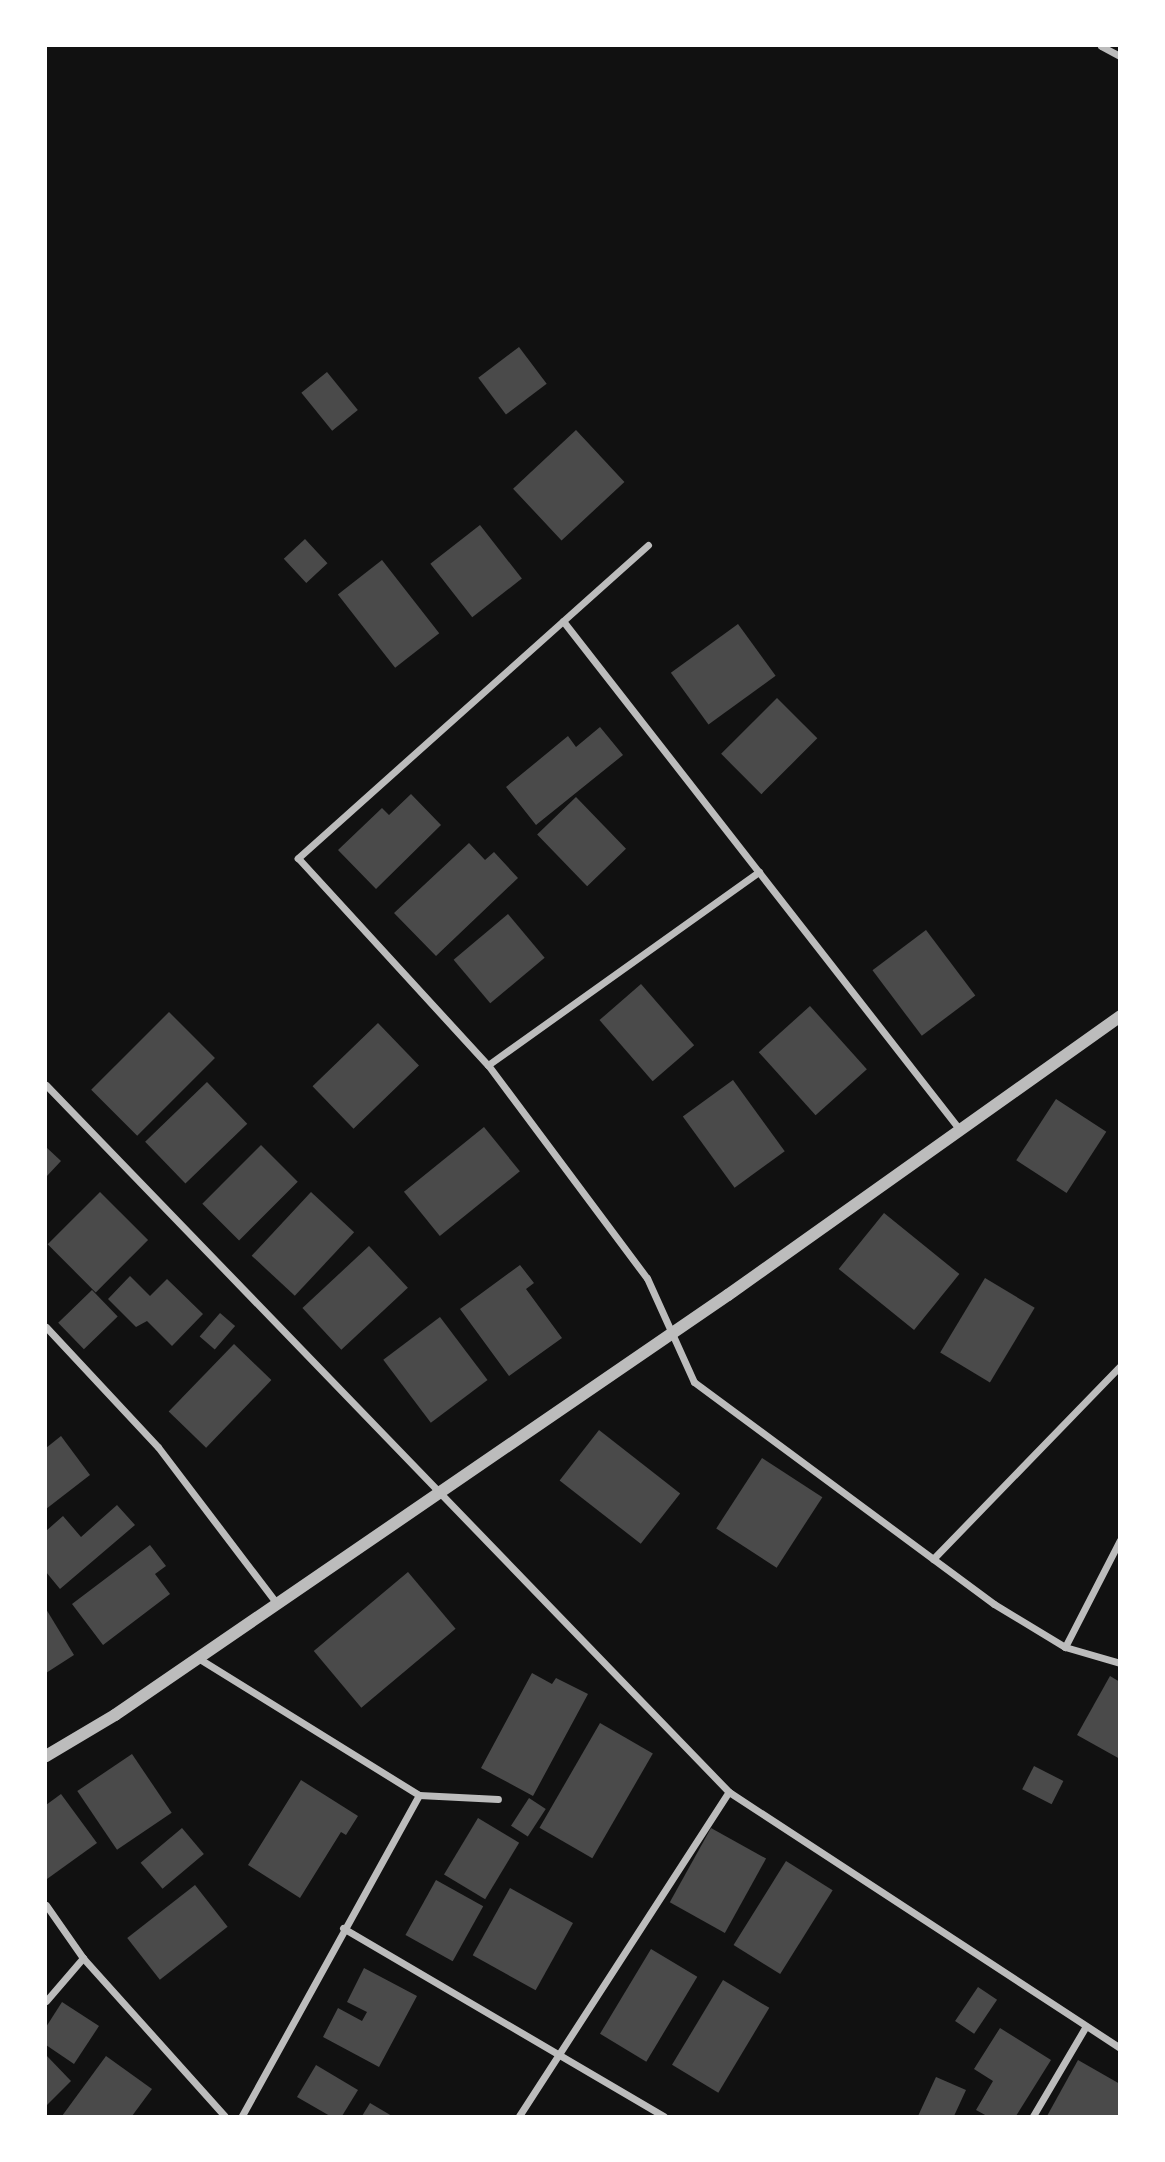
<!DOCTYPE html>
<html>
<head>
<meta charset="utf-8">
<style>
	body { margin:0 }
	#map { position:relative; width:1165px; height:2162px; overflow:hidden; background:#111; font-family:"PT Sans",sans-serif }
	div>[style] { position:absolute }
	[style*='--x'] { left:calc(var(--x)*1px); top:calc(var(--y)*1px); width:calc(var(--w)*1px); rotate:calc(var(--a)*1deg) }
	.building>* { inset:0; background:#4a4a4a; transform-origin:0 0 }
	.minor>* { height:7px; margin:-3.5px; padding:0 3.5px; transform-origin:3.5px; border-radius:3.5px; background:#bcbcbc }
	.tertiary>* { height:12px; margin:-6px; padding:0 6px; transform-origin:6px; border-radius:6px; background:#bcbcbc }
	span { translate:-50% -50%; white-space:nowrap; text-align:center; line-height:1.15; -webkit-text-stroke:7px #fff; paint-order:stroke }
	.frame { position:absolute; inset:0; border:47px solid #fff; pointer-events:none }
</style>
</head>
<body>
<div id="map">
	<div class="building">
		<div style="left:519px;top:347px;width:46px;height:51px;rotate:53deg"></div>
		<div style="left:327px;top:372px;width:49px;height:33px;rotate:51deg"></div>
		<div style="left:576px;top:430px;width:71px;height:86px;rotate:47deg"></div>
		<div style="left:480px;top:525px;width:68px;height:63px;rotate:52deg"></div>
		<div style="left:305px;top:539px;width:33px;height:29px;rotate:47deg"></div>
		<div style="left:382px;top:560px;width:93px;height:56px;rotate:52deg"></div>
		<div style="left:738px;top:624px;width:64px;height:83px;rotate:54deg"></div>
		<div style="left:777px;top:698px;width:57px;height:79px;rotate:45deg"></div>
		<div style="clip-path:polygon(600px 727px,623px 755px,536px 825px,506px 787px,568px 736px,576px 747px)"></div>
		<div style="clip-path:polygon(411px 794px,441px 825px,376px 889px,338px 850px,382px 808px,389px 815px)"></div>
		<div style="left:576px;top:797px;width:72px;height:54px;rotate:46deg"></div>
		<div style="clip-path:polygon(469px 843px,485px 860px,494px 852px,518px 878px,436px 956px,394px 913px)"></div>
		<div style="left:508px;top:914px;width:57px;height:71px;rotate:50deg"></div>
		<div style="left:926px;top:930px;width:82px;height:67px;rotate:53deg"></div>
		<div style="left:641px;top:984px;width:81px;height:55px;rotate:49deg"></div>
		<div style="left:810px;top:1006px;width:85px;height:69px;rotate:48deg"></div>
		<div style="left:169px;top:1012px;width:65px;height:110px;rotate:45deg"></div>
		<div style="left:378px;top:1023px;width:59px;height:91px;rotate:46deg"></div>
		<div style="left:733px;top:1080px;width:88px;height:62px;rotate:54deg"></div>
		<div style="left:207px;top:1082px;width:58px;height:86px;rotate:46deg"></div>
		<div style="left:1056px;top:1099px;width:60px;height:73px;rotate:33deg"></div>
		<div style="left:484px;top:1127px;width:57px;height:103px;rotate:51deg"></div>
		<div style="left:261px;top:1145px;width:52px;height:83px;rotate:45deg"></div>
		<div style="clip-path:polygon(46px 1147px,61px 1161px,46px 1177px)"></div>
		<div style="left:100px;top:1192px;width:68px;height:74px;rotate:45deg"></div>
		<div style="left:311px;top:1192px;width:59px;height:87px;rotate:43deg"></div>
		<div style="left:884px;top:1213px;width:97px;height:72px;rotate:39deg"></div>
		<div style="left:369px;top:1246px;width:57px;height:91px;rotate:47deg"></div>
		<div style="clip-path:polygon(520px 1265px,534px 1283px,526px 1289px,562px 1338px,509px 1376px,460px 1309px)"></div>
		<div style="clip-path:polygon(130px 1276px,150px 1296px,167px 1279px,203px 1314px,172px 1346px,147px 1321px,136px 1327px,108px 1299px)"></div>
		<div style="left:985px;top:1278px;width:58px;height:87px;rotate:31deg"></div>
		<div style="left:92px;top:1290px;width:37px;height:47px;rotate:46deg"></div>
		<div style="left:220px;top:1313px;width:20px;height:31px;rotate:41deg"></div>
		<div style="left:440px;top:1317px;width:79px;height:71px;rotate:53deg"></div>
		<div style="left:234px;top:1344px;width:52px;height:94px;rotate:44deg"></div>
		<div style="left:599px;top:1430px;width:103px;height:64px;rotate:38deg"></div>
		<div style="clip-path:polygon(61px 1436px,90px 1475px,46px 1509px,46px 1448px)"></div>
		<div style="left:762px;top:1458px;width:72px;height:84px;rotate:33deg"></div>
		<div style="clip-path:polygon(117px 1505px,135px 1525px,60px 1589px,46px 1572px,46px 1531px,63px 1516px,81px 1537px)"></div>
		<div style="clip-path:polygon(150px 1545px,166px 1566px,155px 1574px,170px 1594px,103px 1645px,72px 1604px)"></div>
		<div style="left:408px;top:1572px;width:74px;height:123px;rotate:50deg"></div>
		<div style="clip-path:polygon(46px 1609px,74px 1655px,46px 1673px)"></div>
		<div style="clip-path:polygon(532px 1673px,552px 1684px,556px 1678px,588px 1694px,533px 1796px,481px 1768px)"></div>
		<div style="clip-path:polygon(1110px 1676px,1120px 1682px,1120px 1759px,1077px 1735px)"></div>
		<div style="left:600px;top:1723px;width:61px;height:121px;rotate:30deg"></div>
		<div style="left:132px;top:1754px;width:71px;height:66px;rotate:56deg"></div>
		<div style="left:1034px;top:1766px;width:33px;height:26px;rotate:27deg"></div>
		<div style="clip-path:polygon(301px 1780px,358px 1816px,346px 1835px,341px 1832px,300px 1898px,248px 1865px)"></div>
		<div style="clip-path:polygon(61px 1794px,97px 1843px,47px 1879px,46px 1805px)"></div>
		<div style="left:529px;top:1798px;width:20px;height:33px;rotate:33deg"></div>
		<div style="left:478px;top:1818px;width:48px;height:66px;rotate:31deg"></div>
		<div style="left:182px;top:1828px;width:34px;height:54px;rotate:50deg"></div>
		<div style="left:711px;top:1828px;width:63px;height:85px;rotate:29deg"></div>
		<div style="left:786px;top:1861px;width:55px;height:99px;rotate:32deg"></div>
		<div style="left:436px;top:1880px;width:54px;height:63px;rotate:29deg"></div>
		<div style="left:195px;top:1885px;width:53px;height:86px;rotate:52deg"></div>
		<div style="left:510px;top:1888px;width:72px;height:77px;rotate:29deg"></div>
		<div style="left:651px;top:1949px;width:54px;height:99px;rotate:31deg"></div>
		<div style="clip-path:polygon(364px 1968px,417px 1996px,379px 2067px,323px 2037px,338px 2008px,362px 2021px,367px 2012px,347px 2002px)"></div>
		<div style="left:723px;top:1980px;width:54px;height:99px;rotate:31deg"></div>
		<div style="left:978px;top:1987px;width:23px;height:41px;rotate:34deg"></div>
		<div style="clip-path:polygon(62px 2002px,99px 2026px,74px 2064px,46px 2045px,46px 2027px)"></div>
		<div style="clip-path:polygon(1000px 2028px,1051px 2060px,1016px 2116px,987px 2116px,976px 2110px,993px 2081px,974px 2069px)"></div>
		<div style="clip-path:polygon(46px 2055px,71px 2081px,46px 2106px)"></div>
		<div style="clip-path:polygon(106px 2056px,152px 2089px,132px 2116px,62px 2116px)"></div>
		<div style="clip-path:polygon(1078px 2060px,1120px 2084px,1120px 2116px,1047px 2116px)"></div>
		<div style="clip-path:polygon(316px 2065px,358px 2090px,342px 2116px,330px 2116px,297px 2097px)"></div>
		<div style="clip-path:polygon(936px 2077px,966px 2090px,954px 2116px,918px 2116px)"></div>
		<div style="clip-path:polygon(370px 2103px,392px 2116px,362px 2116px)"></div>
	</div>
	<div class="minor">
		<div style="--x:1101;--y:46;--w:21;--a:28"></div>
		<div style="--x:648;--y:545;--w:470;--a:138.2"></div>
		<div style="--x:298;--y:858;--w:281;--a:47.5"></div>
		<div style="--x:488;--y:1065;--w:266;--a:53.3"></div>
		<div style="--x:647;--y:1278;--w:114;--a:65.7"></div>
		<div style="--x:694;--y:1382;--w:373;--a:36.5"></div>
		<div style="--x:994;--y:1604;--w:83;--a:31.2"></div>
		<div style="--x:1065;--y:1647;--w:57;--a:16.2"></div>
		<div style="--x:563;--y:621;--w:646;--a:52.05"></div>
		<div style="--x:488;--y:1065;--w:333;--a:-35.5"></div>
		<div style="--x:46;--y:1085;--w:983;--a:45.99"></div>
		<div style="--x:729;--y:1792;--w:467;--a:33.2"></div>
		<div style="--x:46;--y:1327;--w:164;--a:47"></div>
		<div style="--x:158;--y:1447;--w:197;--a:52.8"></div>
		<div style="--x:933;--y:1559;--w:269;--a:-45.9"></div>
		<div style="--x:1065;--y:1647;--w:120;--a:-62.8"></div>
		<div style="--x:198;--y:1658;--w:260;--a:31.8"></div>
		<div style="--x:419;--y:1795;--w:367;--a:118.9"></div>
		<div style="--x:419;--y:1795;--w:79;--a:2.9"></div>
		<div style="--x:46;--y:1905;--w:65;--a:55.1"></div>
		<div style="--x:83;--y:1958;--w:212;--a:48.1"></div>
		<div style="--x:343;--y:1928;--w:372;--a:30.4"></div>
		<div style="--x:46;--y:2001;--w:57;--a:-49.3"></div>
		<div style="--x:519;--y:2116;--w:386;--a:-57.1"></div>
		<div style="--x:1033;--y:2116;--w:104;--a:-59.5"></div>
	</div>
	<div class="tertiary">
		<div style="--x:46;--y:1756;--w:80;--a:-30.7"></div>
		<div style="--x:115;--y:1715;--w:743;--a:-34.42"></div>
		<div style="--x:728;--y:1295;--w:481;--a:-35.4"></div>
	</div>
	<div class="frame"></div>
</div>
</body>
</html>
